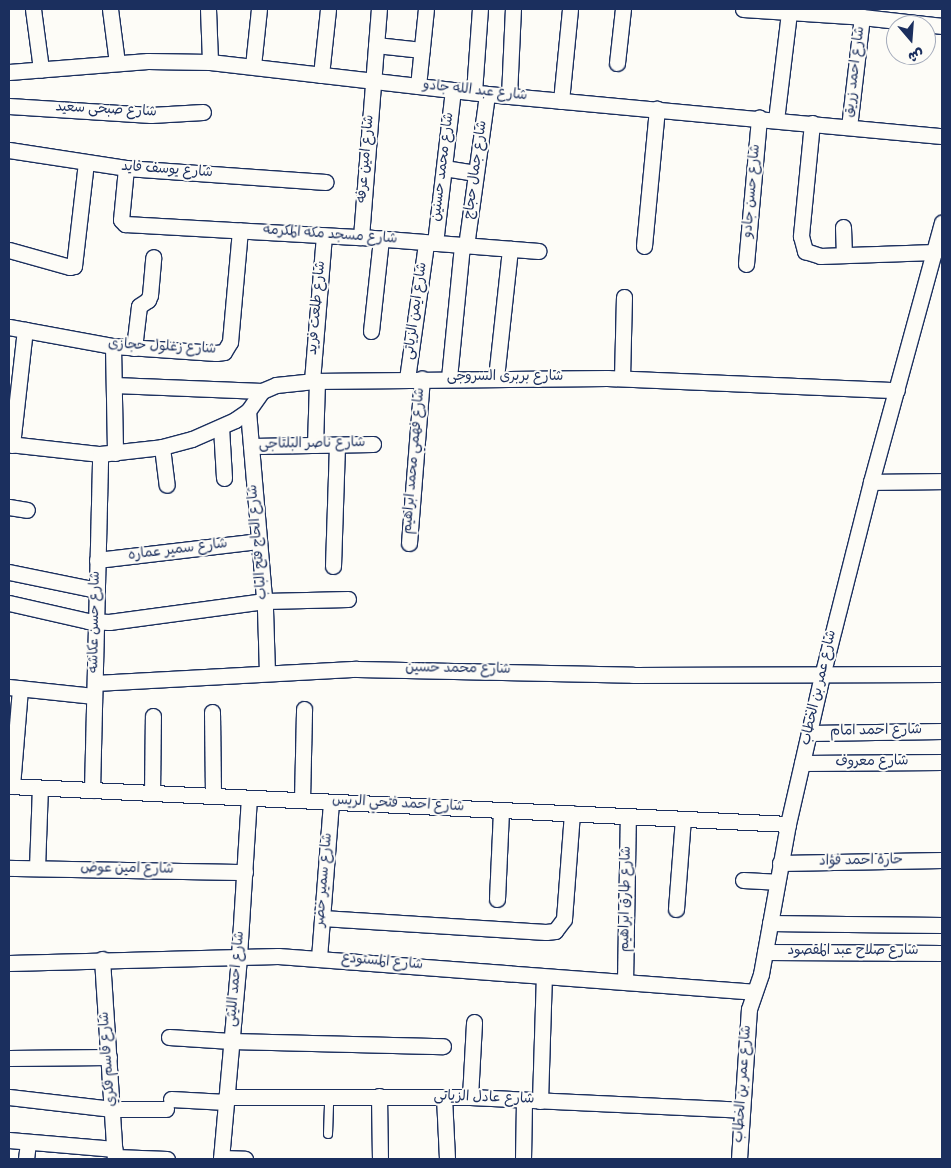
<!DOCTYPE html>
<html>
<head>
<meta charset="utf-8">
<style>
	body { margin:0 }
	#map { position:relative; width:951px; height:1168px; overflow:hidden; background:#fdfcf7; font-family:"Gochi Hand","Playpen Sans Arabic",sans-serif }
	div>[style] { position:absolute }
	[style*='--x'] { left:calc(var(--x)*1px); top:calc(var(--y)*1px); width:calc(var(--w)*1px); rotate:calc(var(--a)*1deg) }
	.roads { filter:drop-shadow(1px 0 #1b2f5e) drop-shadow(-1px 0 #1b2f5e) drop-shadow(0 1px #1b2f5e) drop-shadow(0 -1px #1b2f5e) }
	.service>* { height:8px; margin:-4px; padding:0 4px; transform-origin:4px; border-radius:4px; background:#fdfcf7 }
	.minor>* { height:15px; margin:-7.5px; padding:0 7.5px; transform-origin:7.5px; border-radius:7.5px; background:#fdfcf7 }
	span { translate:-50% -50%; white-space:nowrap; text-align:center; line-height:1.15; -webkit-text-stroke:4px #fdfcf7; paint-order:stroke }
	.street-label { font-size:14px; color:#1b2f5e }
	.frame { position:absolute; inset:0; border:10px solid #1b2f5e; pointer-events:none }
	.north { position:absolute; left:886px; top:15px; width:50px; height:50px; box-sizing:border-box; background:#fdfcf7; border:1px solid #a3aaba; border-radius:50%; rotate:162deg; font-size:14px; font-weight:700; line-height:20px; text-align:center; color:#1b2f5e }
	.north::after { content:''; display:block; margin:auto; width:18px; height:22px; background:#1b2f5e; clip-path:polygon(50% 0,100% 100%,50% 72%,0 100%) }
</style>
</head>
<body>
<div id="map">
	<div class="roads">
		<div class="service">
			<div style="--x:328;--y:1134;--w:38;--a:-88"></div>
		</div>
		<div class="minor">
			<div style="--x:33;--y:9;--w:61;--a:82.4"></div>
			<div style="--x:110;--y:9;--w:54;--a:82.6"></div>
			<div style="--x:208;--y:9;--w:53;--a:87.8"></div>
			<div style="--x:743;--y:9;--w:119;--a:3.8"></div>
			<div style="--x:862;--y:17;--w:81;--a:6.4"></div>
			<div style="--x:376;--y:45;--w:46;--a:6.2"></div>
			<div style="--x:617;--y:63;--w:54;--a:-83.7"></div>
			<div style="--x:253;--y:66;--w:57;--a:-84"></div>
			<div style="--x:9;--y:72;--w:139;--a:-4.5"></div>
			<div style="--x:148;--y:61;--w:62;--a:0.9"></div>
			<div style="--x:210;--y:62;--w:279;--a:6.6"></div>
			<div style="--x:487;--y:94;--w:457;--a:5.3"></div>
			<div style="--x:321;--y:75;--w:66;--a:-83.9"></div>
			<div style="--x:418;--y:86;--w:77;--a:-84.1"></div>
			<div style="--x:474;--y:92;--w:83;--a:-85.9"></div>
			<div style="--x:509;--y:96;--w:87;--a:-87.4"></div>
			<div style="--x:561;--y:101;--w:92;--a:-84.4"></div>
			<div style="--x:9;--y:106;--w:142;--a:3.6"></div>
			<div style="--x:151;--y:115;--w:52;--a:-3.3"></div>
			<div style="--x:776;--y:120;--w:109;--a:-83.1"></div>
			<div style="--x:812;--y:123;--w:114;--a:95.6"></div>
			<div style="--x:801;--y:236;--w:16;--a:75"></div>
			<div style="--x:805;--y:251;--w:16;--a:18"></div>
			<div style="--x:820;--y:256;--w:115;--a:-2"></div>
			<div style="--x:849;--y:127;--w:111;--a:-83.3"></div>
			<div style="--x:9;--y:150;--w:118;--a:8.7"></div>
			<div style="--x:126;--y:168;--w:200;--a:4"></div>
			<div style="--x:126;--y:168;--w:52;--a:95.5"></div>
			<div style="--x:121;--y:220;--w:6;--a:45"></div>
			<div style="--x:125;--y:224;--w:236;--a:3.2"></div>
			<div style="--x:361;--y:237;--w:178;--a:4.5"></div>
			<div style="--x:444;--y:168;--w:32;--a:9"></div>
			<div style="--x:843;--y:227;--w:28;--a:88"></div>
			<div style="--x:361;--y:237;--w:229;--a:-85.5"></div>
			<div style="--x:435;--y:243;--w:154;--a:-83.3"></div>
			<div style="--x:466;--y:246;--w:153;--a:-82.1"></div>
			<div style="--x:644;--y:246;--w:138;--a:-84.6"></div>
			<div style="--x:9;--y:250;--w:63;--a:15.6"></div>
			<div style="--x:70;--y:267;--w:4;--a:-14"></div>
			<div style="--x:74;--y:266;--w:104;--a:-83.4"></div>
			<div style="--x:746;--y:264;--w:147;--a:-84.9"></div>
			<div style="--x:9;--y:327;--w:106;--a:10.4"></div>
			<div style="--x:113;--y:346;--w:103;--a:3.9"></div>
			<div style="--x:216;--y:353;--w:8;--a:-7"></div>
			<div style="--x:224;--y:352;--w:12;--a:-59"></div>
			<div style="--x:230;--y:342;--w:112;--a:-84.9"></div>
			<div style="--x:371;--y:331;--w:93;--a:-83.8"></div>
			<div style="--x:113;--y:346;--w:107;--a:88.9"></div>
			<div style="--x:134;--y:348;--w:42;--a:-83.2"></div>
			<div style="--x:139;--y:306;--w:11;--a:-34"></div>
			<div style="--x:148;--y:300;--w:5;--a:-68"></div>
			<div style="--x:150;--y:295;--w:38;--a:-85"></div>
			<div style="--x:449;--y:378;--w:134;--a:-84.4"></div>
			<div style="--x:496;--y:378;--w:130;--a:-83.8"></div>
			<div style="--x:622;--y:378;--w:81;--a:-88.6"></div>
			<div style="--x:407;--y:379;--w:137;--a:-82"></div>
			<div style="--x:312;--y:381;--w:146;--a:-85.3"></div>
			<div style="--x:114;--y:385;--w:148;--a:2.3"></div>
			<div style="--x:262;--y:391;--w:15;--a:-23"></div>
			<div style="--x:276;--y:385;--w:36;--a:-6"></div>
			<div style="--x:312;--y:381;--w:295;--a:-0.6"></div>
			<div style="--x:607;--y:378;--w:290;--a:2.4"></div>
			<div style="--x:248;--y:411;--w:199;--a:85.1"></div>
			<div style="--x:265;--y:609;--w:64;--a:88.2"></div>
			<div style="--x:221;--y:427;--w:51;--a:86.6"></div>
			<div style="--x:9;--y:444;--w:92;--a:6.3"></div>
			<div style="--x:100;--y:454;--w:62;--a:-6.4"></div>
			<div style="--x:162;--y:447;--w:31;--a:-15"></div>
			<div style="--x:192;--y:439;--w:47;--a:-23.8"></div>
			<div style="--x:235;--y:420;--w:16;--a:-35"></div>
			<div style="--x:248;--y:411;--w:24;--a:-55"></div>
			<div style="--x:12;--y:445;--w:116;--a:-83.6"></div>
			<div style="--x:315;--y:445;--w:64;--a:-88.2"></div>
			<div style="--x:251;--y:446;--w:122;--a:-0.9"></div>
			<div style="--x:162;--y:447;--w:38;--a:83"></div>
			<div style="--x:871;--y:482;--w:71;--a:-0.8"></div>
			<div style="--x:9;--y:507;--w:18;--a:9"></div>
			<div style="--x:409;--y:543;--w:165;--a:-85.5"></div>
			<div style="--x:97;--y:560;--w:162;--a:-6.7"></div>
			<div style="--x:333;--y:566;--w:121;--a:-88.1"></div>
			<div style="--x:9;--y:572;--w:90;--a:11.6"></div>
			<div style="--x:9;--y:603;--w:81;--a:12.8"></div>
			<div style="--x:88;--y:621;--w:21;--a:3"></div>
			<div style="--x:109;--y:622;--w:157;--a:-7.7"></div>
			<div style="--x:265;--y:601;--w:83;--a:-1.4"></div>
			<div style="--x:95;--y:683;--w:262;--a:-3.1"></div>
			<div style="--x:357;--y:669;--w:276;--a:1.2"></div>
			<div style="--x:633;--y:675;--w:309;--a:-0.2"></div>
			<div style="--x:9;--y:687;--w:85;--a:6"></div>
			<div style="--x:212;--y:712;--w:84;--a:89.3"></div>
			<div style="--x:809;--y:733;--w:133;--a:-0.9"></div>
			<div style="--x:802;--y:763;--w:140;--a:-0.4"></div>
			<div style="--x:9;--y:786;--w:780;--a:2.79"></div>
			<div style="--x:12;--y:786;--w:98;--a:-85.3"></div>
			<div style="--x:92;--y:790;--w:336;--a:-88.6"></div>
			<div style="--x:152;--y:793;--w:77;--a:-89.3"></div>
			<div style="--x:302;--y:800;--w:91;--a:-88.7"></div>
			<div style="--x:780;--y:863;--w:162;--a:-1.1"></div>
			<div style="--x:9;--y:868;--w:236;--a:1"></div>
			<div style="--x:37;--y:868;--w:80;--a:-87.9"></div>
			<div style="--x:743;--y:880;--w:33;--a:3"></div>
			<div style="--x:497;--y:899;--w:89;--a:-87.4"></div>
			<div style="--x:676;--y:909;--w:90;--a:-85.6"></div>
			<div style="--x:322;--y:918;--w:224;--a:3.6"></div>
			<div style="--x:546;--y:932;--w:9;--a:-6"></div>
			<div style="--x:555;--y:931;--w:15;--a:-53"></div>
			<div style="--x:564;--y:919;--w:106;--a:-85.7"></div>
			<div style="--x:770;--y:923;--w:172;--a:0.7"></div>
			<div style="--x:765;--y:952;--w:177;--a:0.3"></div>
			<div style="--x:319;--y:958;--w:156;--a:-85.6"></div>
			<div style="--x:102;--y:959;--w:200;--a:86.3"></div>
			<div style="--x:9;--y:963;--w:269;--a:-1.5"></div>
			<div style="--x:278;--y:956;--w:477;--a:4.3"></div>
			<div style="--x:625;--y:982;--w:166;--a:-89"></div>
			<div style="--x:169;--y:1037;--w:62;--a:3.7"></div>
			<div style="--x:231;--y:1041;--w:212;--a:1.4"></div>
			<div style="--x:9;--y:1058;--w:100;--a:-0.6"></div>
			<div style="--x:379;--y:1096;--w:63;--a:89.1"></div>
			<div style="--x:9;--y:1097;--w:104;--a:6.6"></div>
			<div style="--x:112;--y:1109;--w:54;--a:0"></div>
			<div style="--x:226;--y:1097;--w:244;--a:0"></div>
			<div style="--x:470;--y:1097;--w:272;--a:2.7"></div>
			<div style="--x:444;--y:1097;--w:62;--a:87.2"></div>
			<div style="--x:470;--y:1097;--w:75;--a:-86.9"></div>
			<div style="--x:171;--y:1099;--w:55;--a:3.1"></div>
			<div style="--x:540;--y:1101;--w:124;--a:-88.2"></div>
			<div style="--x:9;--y:1140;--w:106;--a:4.9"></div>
			<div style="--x:115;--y:1157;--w:52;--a:2.2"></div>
			<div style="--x:221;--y:1158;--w:24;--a:2"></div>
			<div style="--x:26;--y:1159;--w:17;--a:-83"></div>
			<div style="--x:221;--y:1159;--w:204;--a:-84.9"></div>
			<div style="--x:239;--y:956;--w:158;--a:-86.4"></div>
			<div style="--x:523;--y:1159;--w:59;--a:-89"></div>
			<div style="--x:739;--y:1159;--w:150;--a:-86.2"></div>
			<div style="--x:749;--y:1009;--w:37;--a:-71"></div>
			<div style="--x:761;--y:974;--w:152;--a:-79.8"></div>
			<div style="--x:788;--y:824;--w:152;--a:-77.1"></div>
			<div style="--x:822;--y:676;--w:200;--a:-75.8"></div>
			<div style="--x:871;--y:482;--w:269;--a:-74.7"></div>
		</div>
	</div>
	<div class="street-label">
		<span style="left:856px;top:72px;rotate:-83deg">شارع احمد زريق</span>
		<span style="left:475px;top:92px;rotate:6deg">شارع عبد الله جادو</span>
		<span style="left:106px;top:111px;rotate:3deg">شارع صبحى سعيد</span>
		<span style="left:367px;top:159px;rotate:-85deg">شارع امين عرفه</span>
		<span style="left:444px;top:167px;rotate:-83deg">شارع محمد حسنين</span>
		<span style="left:477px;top:170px;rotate:-82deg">شارع جمال حجاج</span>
		<span style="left:167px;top:171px;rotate:4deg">شارع يوسف فايد</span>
		<span style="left:753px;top:191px;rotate:-85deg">شارع حسن جادو</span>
		<span style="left:330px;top:236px;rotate:4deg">شارع مسجد مكه المكرمه</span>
		<span style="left:318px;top:308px;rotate:-85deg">شارع طلعت فريد</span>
		<span style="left:417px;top:311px;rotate:-82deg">شارع ايمن الزياتى</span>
		<span style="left:162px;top:348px;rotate:3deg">شارع زغلول حجازى</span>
		<span style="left:505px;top:378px">شارع بربرى السروجى</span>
		<span style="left:312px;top:445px;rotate:-1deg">شارع ناصر البلتاجى</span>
		<span style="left:415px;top:461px;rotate:-85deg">شارع فهمي محمد ابراهيم</span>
		<span style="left:259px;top:542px;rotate:-95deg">شارع الحاج فتح الباب</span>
		<span style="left:178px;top:551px;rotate:-7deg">شارع سمير عماره</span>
		<span style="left:96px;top:622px;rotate:-89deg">شارع حسن عكاشه</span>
		<span style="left:458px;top:670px;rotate:1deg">شارع محمد حسين</span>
		<span style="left:820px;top:688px;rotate:-77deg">شارع عمر بن الخطاب</span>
		<span style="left:876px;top:732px;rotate:-1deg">شارع احمد امام</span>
		<span style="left:872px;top:763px;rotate:-1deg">شارع معروف</span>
		<span style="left:398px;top:805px;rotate:3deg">شارع احمد فتحي الريس</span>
		<span style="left:861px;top:862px;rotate:-1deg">حارة احمد فؤاد</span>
		<span style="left:127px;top:870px;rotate:1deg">شارع امين عوض</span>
		<span style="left:325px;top:880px;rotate:-85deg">شارع سمير خضر</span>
		<span style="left:627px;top:899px;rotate:-89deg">شارع طارق ابراهيم</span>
		<span style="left:853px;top:952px">شارع صلاح عبد المقصود</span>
		<span style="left:382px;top:963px;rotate:5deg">شارع المستودع</span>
		<span style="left:237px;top:979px;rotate:-85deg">شارع احمد الليثى</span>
		<span style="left:109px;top:1059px;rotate:-94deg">شارع قاسم فكري</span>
		<span style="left:744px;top:1084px;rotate:-86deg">شارع عمر بن الخطاب</span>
		<span style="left:484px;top:1099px;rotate:2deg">شارع عادل الزياتى</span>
	</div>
	<div class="frame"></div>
	<div class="north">ش</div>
</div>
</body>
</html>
